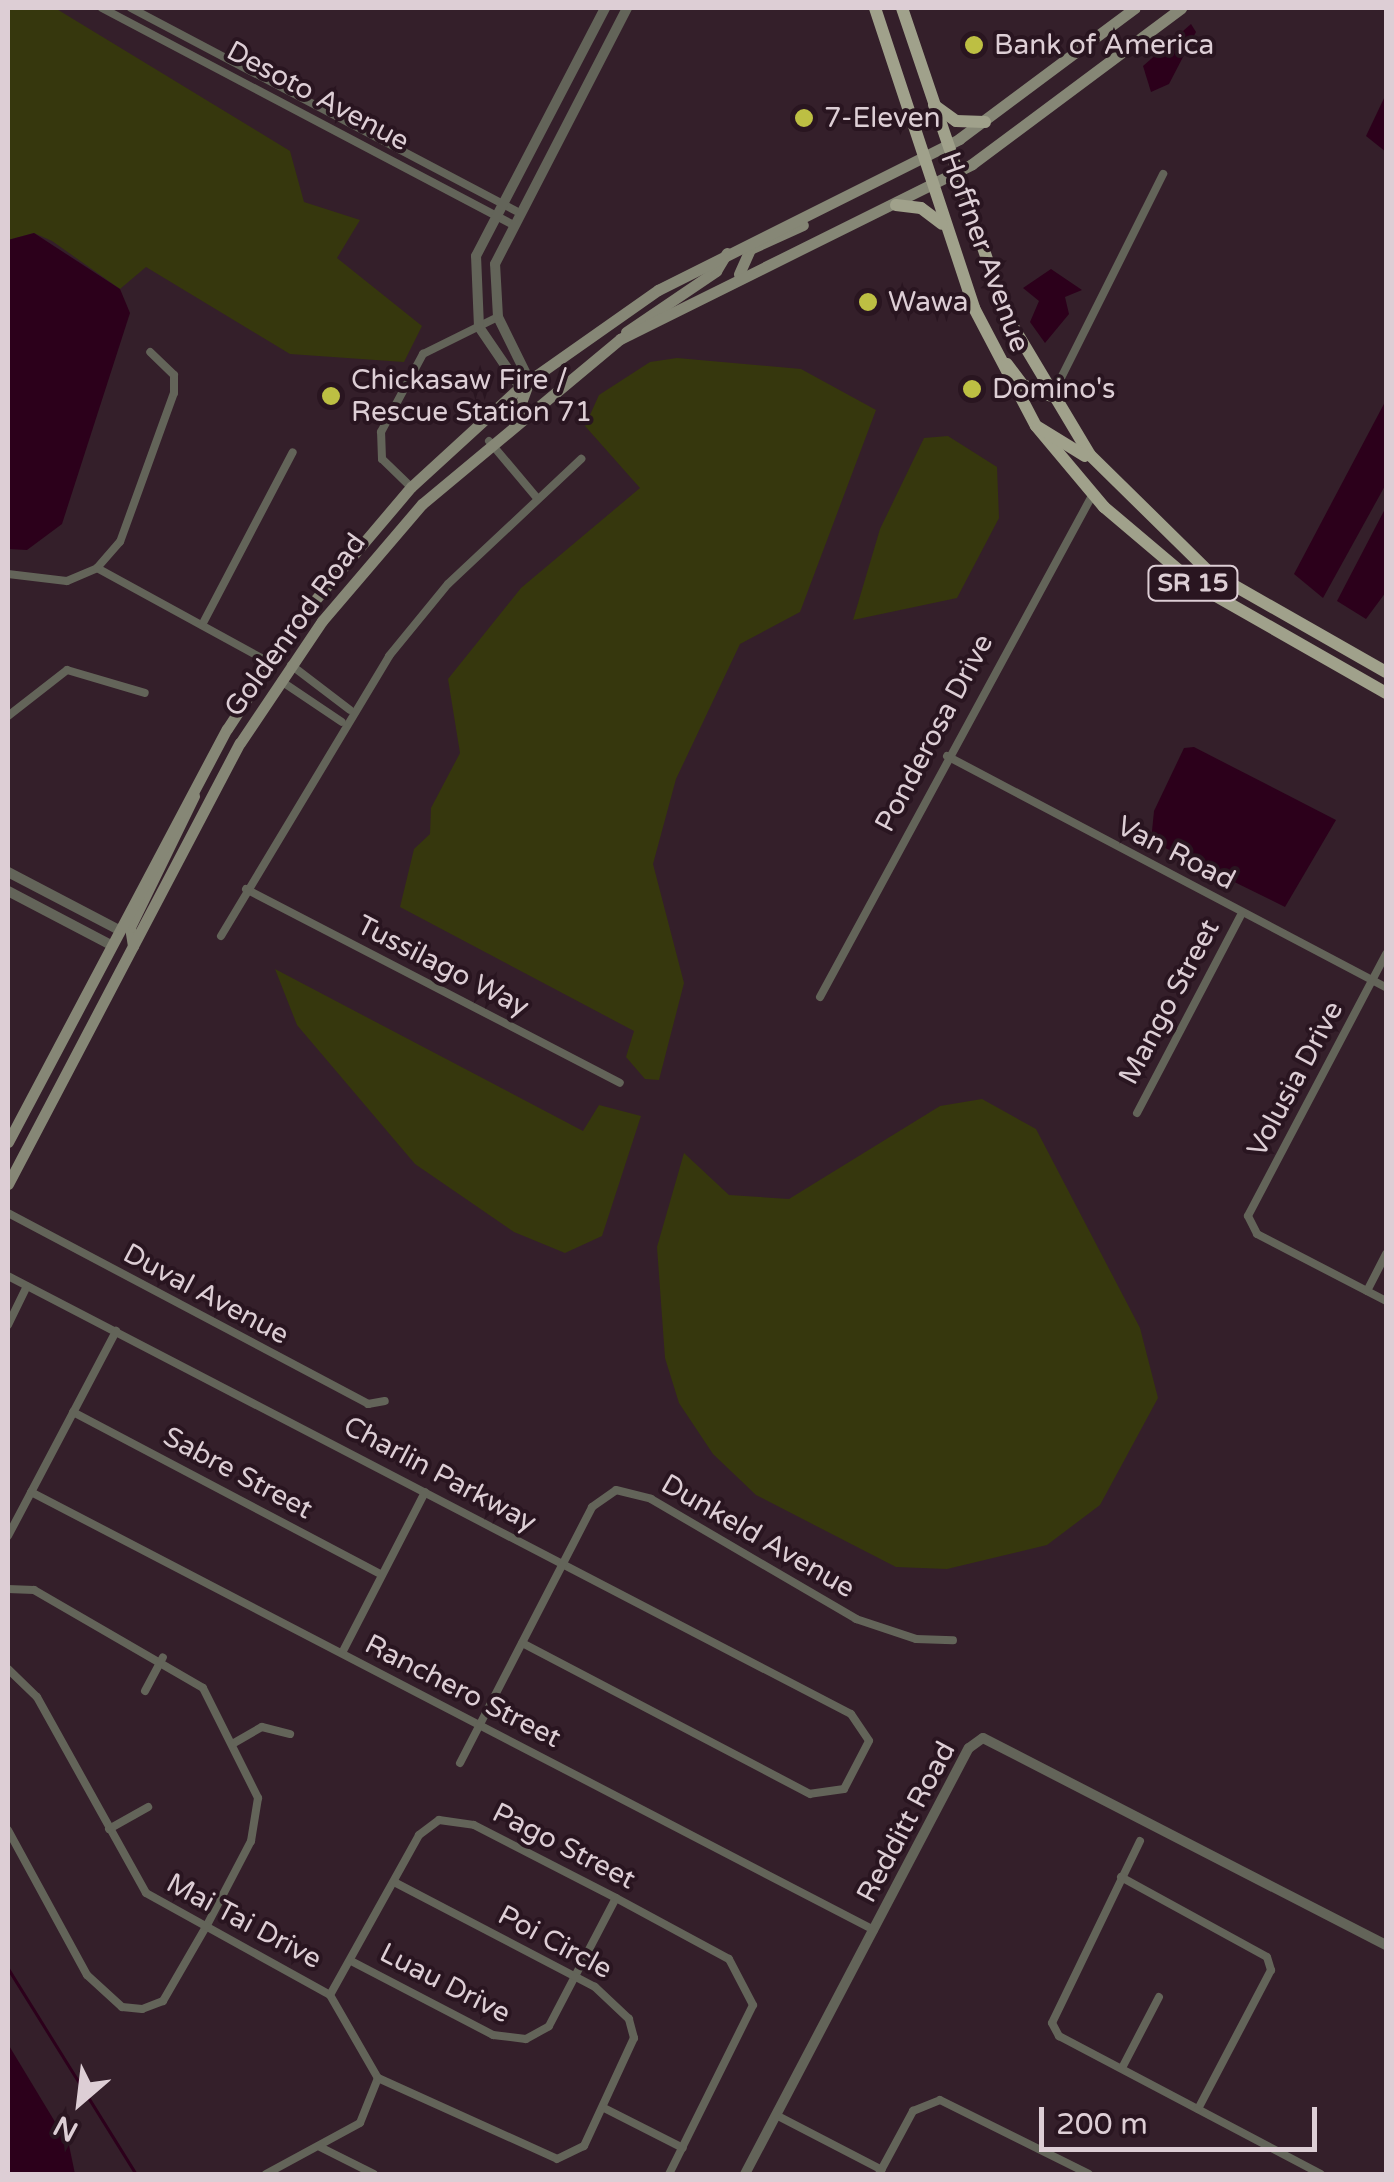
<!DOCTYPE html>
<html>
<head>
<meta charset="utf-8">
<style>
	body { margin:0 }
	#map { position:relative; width:1394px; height:2182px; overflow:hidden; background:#341f2a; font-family:"Varela Round",sans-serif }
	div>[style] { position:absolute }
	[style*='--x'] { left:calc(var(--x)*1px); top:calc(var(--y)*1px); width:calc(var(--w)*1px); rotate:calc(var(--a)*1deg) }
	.green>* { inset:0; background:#36370d }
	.water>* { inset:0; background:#2c001b }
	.stream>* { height:2.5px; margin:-1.25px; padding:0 1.25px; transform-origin:1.25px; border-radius:1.25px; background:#2c001b }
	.minor>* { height:8px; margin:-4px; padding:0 4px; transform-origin:4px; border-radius:4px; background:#636459 }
	.tertiary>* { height:10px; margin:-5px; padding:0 5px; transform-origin:5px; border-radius:5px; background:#636459 }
	.secondary>* { height:11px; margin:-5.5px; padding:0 5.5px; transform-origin:5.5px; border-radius:5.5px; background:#868776 }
	.primary>* { height:12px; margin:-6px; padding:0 6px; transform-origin:6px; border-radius:6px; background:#a0a18b }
	.dots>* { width:28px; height:28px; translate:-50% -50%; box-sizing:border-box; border:5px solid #291520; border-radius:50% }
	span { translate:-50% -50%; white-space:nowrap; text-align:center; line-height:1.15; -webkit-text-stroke:8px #291520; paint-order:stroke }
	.shield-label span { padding:2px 8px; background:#291520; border:2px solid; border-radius:8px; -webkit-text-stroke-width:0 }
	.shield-label { font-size:25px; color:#ddced5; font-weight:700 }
	.poi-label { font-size:28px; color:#ddced5 }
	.left { translate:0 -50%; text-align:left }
	.street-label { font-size:28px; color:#ddced5 }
	.frame { position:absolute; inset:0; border:10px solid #ddced5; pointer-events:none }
	.north { position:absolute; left:30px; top:2052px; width:100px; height:100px; -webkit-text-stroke:8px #291520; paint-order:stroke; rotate:208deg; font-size:28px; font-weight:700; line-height:40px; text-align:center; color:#ddced5 }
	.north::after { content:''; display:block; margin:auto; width:35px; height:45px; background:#ddced5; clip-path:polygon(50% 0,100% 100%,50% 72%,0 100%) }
	.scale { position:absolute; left:1039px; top:2107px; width:278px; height:45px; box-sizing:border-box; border:5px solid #ddced5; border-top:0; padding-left:12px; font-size:30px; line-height:35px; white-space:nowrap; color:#ddced5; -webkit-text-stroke:8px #291520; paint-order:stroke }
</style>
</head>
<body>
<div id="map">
	<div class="green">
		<div style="clip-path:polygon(55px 8px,290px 151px,304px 202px,360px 220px,337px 258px,422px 326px,404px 362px,290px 354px,146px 267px,120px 289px,52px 241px,34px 233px,8px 240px,8px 9px)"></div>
		<div style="clip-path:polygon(677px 358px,801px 369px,876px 410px,800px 612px,740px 644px,676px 779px,653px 864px,684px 983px,659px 1080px,645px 1079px,626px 1057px,634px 1031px,400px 907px,414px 849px,430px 834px,431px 808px,460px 753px,448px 679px,521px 588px,640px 488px,585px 426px,599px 395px,650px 362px)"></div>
		<div style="clip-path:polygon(948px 436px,997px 467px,999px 518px,957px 598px,853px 620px,880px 529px,924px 438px)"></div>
		<div style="clip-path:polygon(275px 969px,583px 1131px,599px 1105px,641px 1116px,602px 1236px,565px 1253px,514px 1232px,415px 1164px,297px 1025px)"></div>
		<div style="clip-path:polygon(982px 1099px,1036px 1129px,1140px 1328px,1158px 1398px,1100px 1505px,1047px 1545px,947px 1569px,896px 1567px,756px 1495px,713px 1454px,679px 1403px,665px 1358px,657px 1247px,684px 1153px,729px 1195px,789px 1199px,940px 1106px)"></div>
	</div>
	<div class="water">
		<div style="clip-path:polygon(1191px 24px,1196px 32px,1169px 84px,1151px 92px,1143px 66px)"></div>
		<div style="clip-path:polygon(1386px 94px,1386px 152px,1366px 136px)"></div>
		<div style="clip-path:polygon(34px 233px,120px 289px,130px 313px,62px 524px,27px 550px,8px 549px,8px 240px)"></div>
		<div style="clip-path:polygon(1051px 269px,1082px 290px,1065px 297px,1069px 314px,1045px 343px,1030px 322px,1039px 301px,1023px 288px)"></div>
		<div style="clip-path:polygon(1386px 400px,1386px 484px,1323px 598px,1294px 574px)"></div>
		<div style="clip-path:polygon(1386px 507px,1386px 592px,1366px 619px,1337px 601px)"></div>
		<div style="clip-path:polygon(1194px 747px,1336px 820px,1285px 907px,1151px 841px,1154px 811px,1184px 748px)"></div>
		<div style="clip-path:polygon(8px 2044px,69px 2145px,75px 2174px,8px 2174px)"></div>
	</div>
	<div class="stream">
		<div style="--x:8;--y:1968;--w:243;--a:58.1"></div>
	</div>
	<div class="minor">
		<div style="--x:102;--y:8;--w:465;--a:27.8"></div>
		<div style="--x:131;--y:8;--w:439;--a:27.8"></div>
		<div style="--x:1054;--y:392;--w:244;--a:-63.4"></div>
		<div style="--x:489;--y:441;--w:75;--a:49.9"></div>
		<div style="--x:411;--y:487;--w:40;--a:-136"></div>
		<div style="--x:382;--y:459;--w:27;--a:-92"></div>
		<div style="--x:381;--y:432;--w:89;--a:-61.7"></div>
		<div style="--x:423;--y:354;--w:84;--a:-26.3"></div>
		<div style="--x:97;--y:568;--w:196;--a:28.7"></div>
		<div style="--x:8;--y:574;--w:59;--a:6.8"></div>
		<div style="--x:67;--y:581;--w:33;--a:-23"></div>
		<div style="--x:97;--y:568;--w:35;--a:-49"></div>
		<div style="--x:120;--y:542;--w:158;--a:-70.1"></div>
		<div style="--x:174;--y:393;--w:18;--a:-90"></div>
		<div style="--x:174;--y:375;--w:33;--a:-136"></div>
		<div style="--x:202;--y:625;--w:195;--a:-62.3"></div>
		<div style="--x:291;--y:665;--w:74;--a:37.3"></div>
		<div style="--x:281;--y:681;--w:73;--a:33.9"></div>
		<div style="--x:8;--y:716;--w:75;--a:-37.9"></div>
		<div style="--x:67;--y:670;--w:81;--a:16.4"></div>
		<div style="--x:947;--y:756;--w:496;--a:27.8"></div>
		<div style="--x:246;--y:889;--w:421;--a:27.4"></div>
		<div style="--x:221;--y:936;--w:327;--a:-59"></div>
		<div style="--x:389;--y:656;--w:93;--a:-50.7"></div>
		<div style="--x:448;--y:584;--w:183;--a:-43.2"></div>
		<div style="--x:1386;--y:954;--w:296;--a:117.8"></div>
		<div style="--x:1248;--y:1216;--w:20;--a:63"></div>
		<div style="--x:1257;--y:1234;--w:145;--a:27.4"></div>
		<div style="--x:820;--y:997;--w:572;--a:-61.51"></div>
		<div style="--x:1137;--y:1113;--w:226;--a:-62.3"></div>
		<div style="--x:8;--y:1213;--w:408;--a:27.9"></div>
		<div style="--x:368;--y:1404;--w:17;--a:-10"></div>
		<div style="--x:8;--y:1276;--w:950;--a:27.46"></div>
		<div style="--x:851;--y:1714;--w:32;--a:56"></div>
		<div style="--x:869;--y:1741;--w:54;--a:117.5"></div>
		<div style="--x:844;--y:1789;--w:34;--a:172"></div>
		<div style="--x:810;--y:1794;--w:325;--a:-152.3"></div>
		<div style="--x:1367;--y:1291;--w:42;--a:-62.8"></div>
		<div style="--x:8;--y:1325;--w:43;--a:-64"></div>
		<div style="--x:73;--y:1412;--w:349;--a:27.8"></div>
		<div style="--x:31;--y:1492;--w:950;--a:27.46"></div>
		<div style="--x:8;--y:1536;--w:232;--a:-62.2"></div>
		<div style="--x:8;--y:1589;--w:26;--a:2"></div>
		<div style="--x:34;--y:1590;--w:195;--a:30.1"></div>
		<div style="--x:203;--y:1688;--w:123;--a:63.4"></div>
		<div style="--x:258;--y:1798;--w:44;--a:99.2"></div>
		<div style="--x:251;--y:1841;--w:95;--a:117.6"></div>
		<div style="--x:207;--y:1925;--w:88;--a:120.1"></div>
		<div style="--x:163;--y:2001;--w:22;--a:159"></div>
		<div style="--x:142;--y:2009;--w:20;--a:-174"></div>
		<div style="--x:122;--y:2007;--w:47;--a:-137.6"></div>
		<div style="--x:87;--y:1975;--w:165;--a:-118.6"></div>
		<div style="--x:342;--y:1653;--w:181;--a:-62.7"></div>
		<div style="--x:8;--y:1669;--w:40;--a:44"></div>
		<div style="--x:37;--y:1697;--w:224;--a:60.9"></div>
		<div style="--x:146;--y:1893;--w:210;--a:29"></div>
		<div style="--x:330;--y:1995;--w:96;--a:60"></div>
		<div style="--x:378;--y:2078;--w:48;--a:111.8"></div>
		<div style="--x:360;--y:2123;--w:107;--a:151.5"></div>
		<div style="--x:145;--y:1691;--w:38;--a:-62"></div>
		<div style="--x:234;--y:1743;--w:32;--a:-30"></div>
		<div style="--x:262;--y:1727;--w:29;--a:14"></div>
		<div style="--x:460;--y:1763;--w:288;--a:-62.7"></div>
		<div style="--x:592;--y:1507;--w:29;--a:-35"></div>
		<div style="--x:616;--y:1490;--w:36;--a:14"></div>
		<div style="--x:651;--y:1499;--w:238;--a:30.3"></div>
		<div style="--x:856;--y:1619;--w:63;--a:18.4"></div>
		<div style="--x:916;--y:1639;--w:37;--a:2"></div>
		<div style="--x:109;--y:1829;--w:45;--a:-29.4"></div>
		<div style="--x:1140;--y:1841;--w:202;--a:115.8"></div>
		<div style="--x:1052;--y:2023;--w:15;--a:62"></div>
		<div style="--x:1059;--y:2036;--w:296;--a:27.8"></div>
		<div style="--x:1121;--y:1877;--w:166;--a:28.7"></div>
		<div style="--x:1267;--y:1957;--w:14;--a:73"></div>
		<div style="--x:1271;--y:1970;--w:157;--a:117.7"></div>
		<div style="--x:353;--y:1962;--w:158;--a:27.5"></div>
		<div style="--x:493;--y:2035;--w:33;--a:7"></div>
		<div style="--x:526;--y:2039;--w:26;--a:-29"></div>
		<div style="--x:549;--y:2026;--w:144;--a:-62.4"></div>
		<div style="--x:330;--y:1995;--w:183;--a:-60.9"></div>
		<div style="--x:419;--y:1835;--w:25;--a:-37"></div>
		<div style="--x:439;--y:1820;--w:35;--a:8"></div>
		<div style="--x:474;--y:1825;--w:160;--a:27.2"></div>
		<div style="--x:616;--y:1898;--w:128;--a:28.4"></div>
		<div style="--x:729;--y:1959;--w:52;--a:62.4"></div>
		<div style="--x:753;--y:2005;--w:189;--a:116.4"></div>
		<div style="--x:1122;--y:2068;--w:80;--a:-62.5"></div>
		<div style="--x:378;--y:2078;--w:196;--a:24.3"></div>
		<div style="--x:557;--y:2159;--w:30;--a:-26"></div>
		<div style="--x:584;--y:2146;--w:119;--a:-65.2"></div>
		<div style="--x:634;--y:2038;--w:20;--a:-105"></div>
		<div style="--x:629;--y:2019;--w:47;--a:-136.7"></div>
		<div style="--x:595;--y:1987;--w:227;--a:-152.4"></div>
		<div style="--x:606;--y:2109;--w:86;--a:26.9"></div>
		<div style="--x:776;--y:2115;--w:119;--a:27.4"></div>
		<div style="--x:320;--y:2147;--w:60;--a:26.6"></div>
		<div style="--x:879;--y:2174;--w:72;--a:-61.6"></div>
		<div style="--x:913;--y:2111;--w:29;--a:-22"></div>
		<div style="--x:940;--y:2100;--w:166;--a:26.4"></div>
	</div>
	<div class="tertiary">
		<div style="--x:529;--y:380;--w:70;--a:-116.2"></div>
		<div style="--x:498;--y:317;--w:53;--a:-93.2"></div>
		<div style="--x:495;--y:264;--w:288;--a:-62.7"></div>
		<div style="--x:520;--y:387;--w:73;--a:-124.3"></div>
		<div style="--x:479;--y:327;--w:71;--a:-92.4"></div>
		<div style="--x:476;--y:256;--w:280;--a:-62.5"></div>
		<div style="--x:8;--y:872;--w:125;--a:27.6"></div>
		<div style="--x:8;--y:891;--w:116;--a:27.7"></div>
		<div style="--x:745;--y:2174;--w:481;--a:-62.3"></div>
		<div style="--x:969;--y:1748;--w:17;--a:-36"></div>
		<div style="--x:983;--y:1738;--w:453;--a:27.2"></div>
	</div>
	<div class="secondary">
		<div style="--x:739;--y:274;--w:27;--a:-66"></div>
		<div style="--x:750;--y:249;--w:58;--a:-24.4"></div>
		<div style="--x:626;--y:332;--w:109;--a:-34.1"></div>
		<div style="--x:716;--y:271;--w:21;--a:-59"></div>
		<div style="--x:518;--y:411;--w:33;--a:-70"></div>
		<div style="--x:133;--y:946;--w:19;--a:-99"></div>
		<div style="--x:130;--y:927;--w:146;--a:-64"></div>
		<div style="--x:8;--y:1142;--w:467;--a:-62.1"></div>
		<div style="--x:227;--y:729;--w:131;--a:-56.8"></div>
		<div style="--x:299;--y:619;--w:173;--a:-49.7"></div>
		<div style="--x:411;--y:487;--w:148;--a:-42.5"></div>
		<div style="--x:520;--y:387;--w:169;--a:-35.1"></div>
		<div style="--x:658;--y:290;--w:337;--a:-26.6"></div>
		<div style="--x:959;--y:139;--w:219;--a:-36.7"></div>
		<div style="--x:8;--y:1184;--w:498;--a:-62.3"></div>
		<div style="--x:240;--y:743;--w:147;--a:-56.1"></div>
		<div style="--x:322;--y:621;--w:154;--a:-49.5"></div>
		<div style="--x:422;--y:504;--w:258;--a:-39.8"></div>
		<div style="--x:620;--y:339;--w:393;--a:-26.4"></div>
		<div style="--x:972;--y:164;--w:261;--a:-36.7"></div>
	</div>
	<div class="primary">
		<div style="--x:875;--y:8;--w:316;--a:71.7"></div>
		<div style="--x:974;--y:308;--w:133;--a:62.3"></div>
		<div style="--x:1036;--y:426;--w:106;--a:50"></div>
		<div style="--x:1104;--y:507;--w:119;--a:40.2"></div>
		<div style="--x:1195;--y:584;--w:220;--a:29.7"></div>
		<div style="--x:902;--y:8;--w:322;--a:71.3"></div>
		<div style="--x:1005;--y:313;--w:165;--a:59.1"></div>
		<div style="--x:1090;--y:455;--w:164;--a:44.5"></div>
		<div style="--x:1207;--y:570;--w:206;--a:29.7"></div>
		<div style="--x:934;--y:105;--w:27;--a:36"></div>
		<div style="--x:956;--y:121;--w:29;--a:2"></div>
		<div style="--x:896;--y:205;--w:25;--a:7"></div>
		<div style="--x:921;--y:208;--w:26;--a:37"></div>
		<div style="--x:1007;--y:364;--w:26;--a:53"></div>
		<div style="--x:1023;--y:385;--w:31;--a:21"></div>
		<div style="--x:1038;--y:427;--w:55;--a:31.7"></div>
	</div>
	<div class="dots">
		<div style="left:974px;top:45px;background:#bdbf43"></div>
		<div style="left:804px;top:118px;background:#bdbf43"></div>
		<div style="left:868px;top:302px;background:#bdbf43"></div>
		<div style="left:972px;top:389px;background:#bdbf43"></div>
		<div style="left:331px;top:396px;background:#bdbf43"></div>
	</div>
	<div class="shield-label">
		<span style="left:1193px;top:583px">SR 15</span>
	</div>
	<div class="poi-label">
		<span class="left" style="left:994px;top:45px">Bank of America</span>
		<span class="left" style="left:824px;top:118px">7-Eleven</span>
		<span class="left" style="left:888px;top:302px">Wawa</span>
		<span class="left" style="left:351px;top:396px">Chickasaw Fire /<br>Rescue Station 71</span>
		<span class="left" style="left:992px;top:389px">Domino's</span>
	</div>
	<div class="street-label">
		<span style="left:318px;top:96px;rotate:28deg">Desoto Avenue</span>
		<span style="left:985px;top:252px;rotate:70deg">Hoffner Avenue</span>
		<span style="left:295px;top:625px;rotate:-54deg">Goldenrod Road</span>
		<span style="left:934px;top:733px;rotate:-62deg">Ponderosa Drive</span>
		<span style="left:1176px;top:853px;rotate:27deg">Van Road</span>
		<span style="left:443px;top:966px;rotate:27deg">Tussilago Way</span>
		<span style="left:1169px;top:1002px;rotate:-62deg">Mango Street</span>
		<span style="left:1295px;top:1079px;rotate:-62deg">Volusia Drive</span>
		<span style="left:206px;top:1294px;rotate:28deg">Duval Avenue</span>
		<span style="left:238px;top:1473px;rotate:28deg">Sabre Street</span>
		<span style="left:440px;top:1474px;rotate:28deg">Charlin Parkway</span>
		<span style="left:758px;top:1536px;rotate:30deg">Dunkeld Avenue</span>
		<span style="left:463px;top:1691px;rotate:27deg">Ranchero Street</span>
		<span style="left:906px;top:1822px;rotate:-62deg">Redditt Road</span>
		<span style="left:564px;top:1846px;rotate:27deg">Pago Street</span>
		<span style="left:244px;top:1921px;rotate:28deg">Mai Tai Drive</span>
		<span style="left:555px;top:1942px;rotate:28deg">Poi Circle</span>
		<span style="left:445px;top:1983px;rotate:27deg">Luau Drive</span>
	</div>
	<div class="frame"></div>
	<div class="north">N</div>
	<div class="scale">200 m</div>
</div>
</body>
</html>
